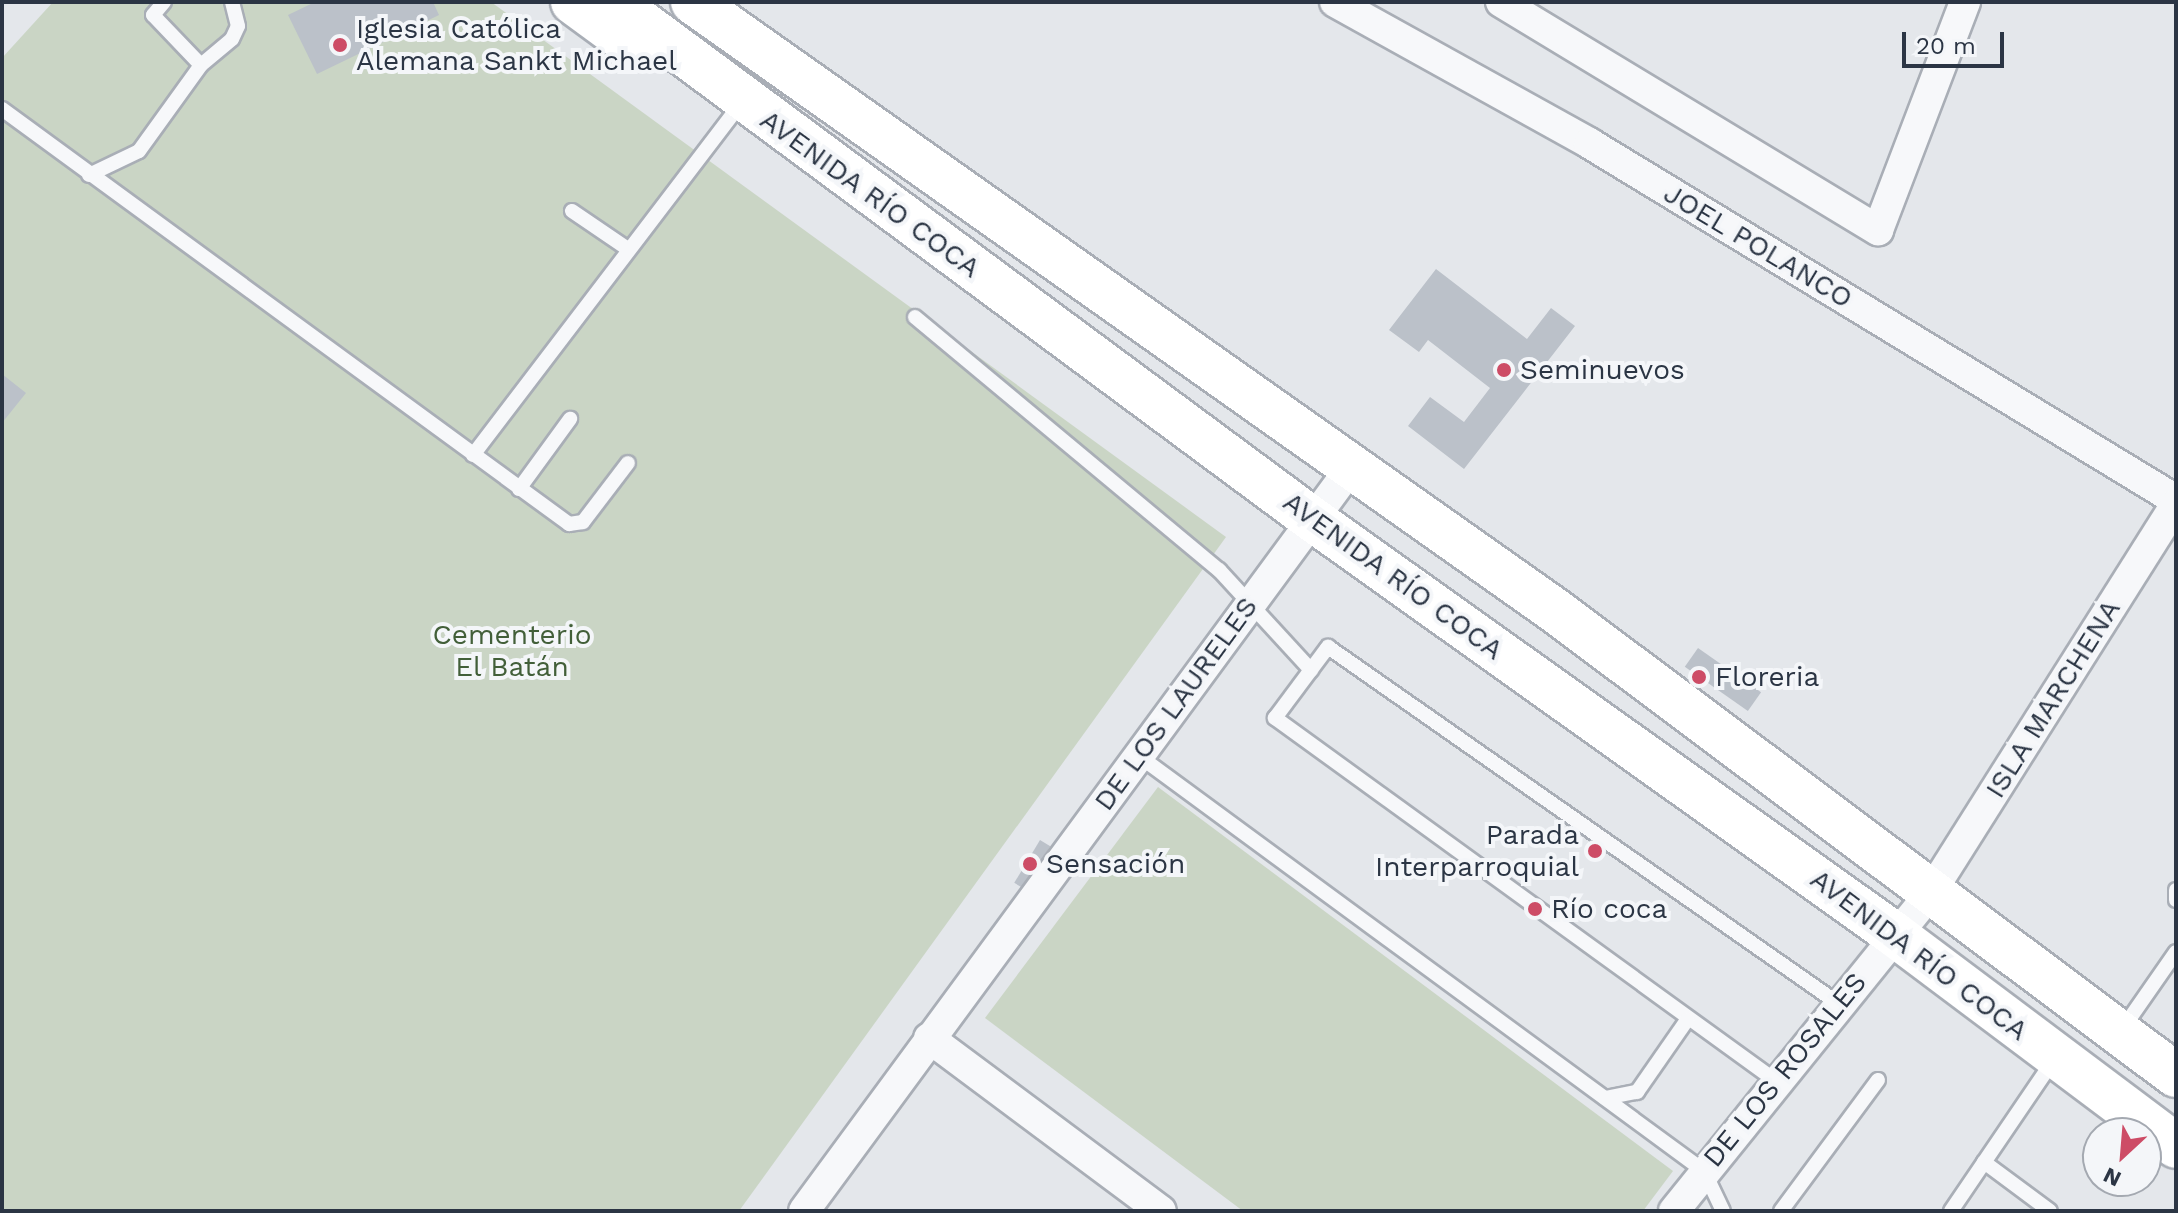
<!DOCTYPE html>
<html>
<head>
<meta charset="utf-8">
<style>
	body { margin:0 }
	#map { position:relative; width:2178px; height:1213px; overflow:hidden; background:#e4e7eb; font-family:"Work Sans",sans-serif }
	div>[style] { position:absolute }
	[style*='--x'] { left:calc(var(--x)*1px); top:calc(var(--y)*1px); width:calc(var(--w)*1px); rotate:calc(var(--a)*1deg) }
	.green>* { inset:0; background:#cad5c5 }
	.building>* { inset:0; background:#bbc1c9; transform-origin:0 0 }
	.roads { filter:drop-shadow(2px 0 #a9aeb6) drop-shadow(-2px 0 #a9aeb6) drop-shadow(0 2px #a9aeb6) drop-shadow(0 -2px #a9aeb6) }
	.lane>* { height:14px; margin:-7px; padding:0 7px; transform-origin:7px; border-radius:7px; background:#f7f8fa }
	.street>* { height:30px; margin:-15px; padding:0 15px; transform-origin:15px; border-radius:15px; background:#f7f8fa }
	.primary>* { height:44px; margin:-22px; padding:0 22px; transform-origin:22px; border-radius:22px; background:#fff }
	.dots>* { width:22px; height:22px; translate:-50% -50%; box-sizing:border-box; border:4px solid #f4f6f9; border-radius:50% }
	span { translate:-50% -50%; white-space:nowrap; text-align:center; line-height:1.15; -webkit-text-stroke:8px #f4f6f9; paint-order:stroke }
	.poi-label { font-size:28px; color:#2b3544 }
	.left { translate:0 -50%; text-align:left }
	.right { translate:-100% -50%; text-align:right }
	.street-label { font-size:28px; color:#2b3544 }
	.park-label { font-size:28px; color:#425f39 }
	.frame { position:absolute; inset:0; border:4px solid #2b3544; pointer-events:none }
	.north { position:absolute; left:2082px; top:1117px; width:80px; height:80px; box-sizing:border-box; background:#f4f6f9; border:2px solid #a4a9b1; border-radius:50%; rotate:206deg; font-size:22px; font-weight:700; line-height:32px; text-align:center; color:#2b3544 }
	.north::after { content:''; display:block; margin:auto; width:28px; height:36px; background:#cd4c66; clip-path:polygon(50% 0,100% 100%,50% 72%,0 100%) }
	.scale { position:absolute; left:1902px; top:32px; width:102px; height:36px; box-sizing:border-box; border:4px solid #2b3544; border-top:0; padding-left:10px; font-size:24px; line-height:28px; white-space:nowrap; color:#2b3544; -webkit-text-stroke:6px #f4f6f9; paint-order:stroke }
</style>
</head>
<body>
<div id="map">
	<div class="green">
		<div style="clip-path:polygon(53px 2px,491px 2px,1226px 537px,739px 1211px,2px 1211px,2px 58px)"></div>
		<div style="clip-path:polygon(1158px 787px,1673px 1171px,1643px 1211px,1243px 1211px,985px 1018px)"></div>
	</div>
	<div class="building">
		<div style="clip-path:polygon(315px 2px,433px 2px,439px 15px,317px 74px,288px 15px)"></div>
		<div style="clip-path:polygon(1436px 269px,1527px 339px,1551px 308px,1575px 326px,1464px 469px,1408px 426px,1430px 397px,1464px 422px,1490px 388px,1428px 340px,1419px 352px,1389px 330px)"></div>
		<div style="clip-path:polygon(2px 374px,26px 393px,2px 423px)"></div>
		<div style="left:1698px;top:648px;width:77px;height:23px;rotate:35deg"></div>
		<div style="left:1040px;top:840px;width:12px;height:50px;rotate:31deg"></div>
	</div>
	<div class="roads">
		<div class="lane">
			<div style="--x:164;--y:2;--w:17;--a:130"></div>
			<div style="--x:153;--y:15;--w:69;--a:46.2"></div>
			<div style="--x:2;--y:109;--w:703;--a:36.2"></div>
			<div style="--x:569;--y:524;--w:14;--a:-8"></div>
			<div style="--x:583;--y:522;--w:74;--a:-52.7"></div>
			<div style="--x:89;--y:175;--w:55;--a:-25.6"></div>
			<div style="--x:139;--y:151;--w:106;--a:-54.2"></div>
			<div style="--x:201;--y:65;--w:40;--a:-40"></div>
			<div style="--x:232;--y:39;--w:14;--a:-65"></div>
			<div style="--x:238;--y:26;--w:25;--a:-104"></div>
			<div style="--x:572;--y:211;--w:68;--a:34.2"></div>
			<div style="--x:915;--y:317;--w:396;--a:39.8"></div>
			<div style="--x:1219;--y:570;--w:136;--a:47.4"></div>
			<div style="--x:473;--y:455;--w:442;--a:-52.7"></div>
			<div style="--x:519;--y:489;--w:87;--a:-53.9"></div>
			<div style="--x:1139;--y:756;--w:701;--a:36.3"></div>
			<div style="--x:1704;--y:1171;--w:44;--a:64.6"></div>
			<div style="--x:2176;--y:890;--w:10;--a:90"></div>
			<div style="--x:2121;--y:1031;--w:96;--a:-55.2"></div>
			<div style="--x:1776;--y:1081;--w:619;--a:-144.07"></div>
			<div style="--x:1275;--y:718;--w:89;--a:-53.3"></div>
			<div style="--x:1328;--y:647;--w:623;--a:34.94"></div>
			<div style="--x:1605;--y:1098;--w:33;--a:-11"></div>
			<div style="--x:1637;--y:1092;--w:88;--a:-55.2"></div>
			<div style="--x:1984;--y:1162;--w:82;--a:36.6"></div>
			<div style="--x:1781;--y:1211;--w:163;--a:-53.5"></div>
			<div style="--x:1951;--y:1211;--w:185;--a:-55.8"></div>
		</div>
		<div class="street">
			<div style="--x:1335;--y:2;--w:291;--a:29"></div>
			<div style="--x:1589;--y:143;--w:687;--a:31.31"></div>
			<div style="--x:1501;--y:2;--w:441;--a:31.2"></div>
			<div style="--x:1878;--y:230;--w:244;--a:-69.1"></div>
			<div style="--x:929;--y:1038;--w:289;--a:36.7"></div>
			<div style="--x:804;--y:1211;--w:921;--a:-53.65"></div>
			<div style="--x:1674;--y:1211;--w:406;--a:-51.1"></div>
			<div style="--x:1929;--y:895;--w:462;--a:-57.7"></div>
		</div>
		<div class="primary">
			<div style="--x:573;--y:2;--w:74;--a:36.3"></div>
			<div style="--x:614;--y:2;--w:869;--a:36.53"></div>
			<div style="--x:1312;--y:519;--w:715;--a:35.49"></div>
			<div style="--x:1894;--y:934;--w:353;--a:36.9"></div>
			<div style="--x:693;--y:2;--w:1058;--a:35.22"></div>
			<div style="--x:1557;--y:612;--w:773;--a:36.8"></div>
		</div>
	</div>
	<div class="dots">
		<div style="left:340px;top:45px;background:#cd4c66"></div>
		<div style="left:1504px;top:370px;background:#cd4c66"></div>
		<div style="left:1699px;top:677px;background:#cd4c66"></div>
		<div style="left:1595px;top:851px;background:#cd4c66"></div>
		<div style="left:1030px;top:864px;background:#cd4c66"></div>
		<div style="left:1535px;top:909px;background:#cd4c66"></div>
	</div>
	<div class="poi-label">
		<span class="left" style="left:356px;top:45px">Iglesia Católica<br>Alemana Sankt Michael</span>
		<span class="left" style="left:1520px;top:370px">Seminuevos</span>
		<span class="left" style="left:1715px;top:677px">Floreria</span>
		<span class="right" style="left:1579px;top:851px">Parada<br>Interparroquial</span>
		<span class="left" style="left:1046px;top:864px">Sensación</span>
		<span class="left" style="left:1551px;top:909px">Río coca</span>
	</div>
	<div class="street-label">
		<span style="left:870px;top:194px;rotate:36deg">AVENIDA RÍO COCA</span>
		<span style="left:1758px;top:246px;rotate:31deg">JOEL POLANCO</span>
		<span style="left:1393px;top:576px;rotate:36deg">AVENIDA RÍO COCA</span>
		<span style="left:2053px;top:699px;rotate:-58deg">ISLA MARCHENA</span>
		<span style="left:1176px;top:704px;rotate:-54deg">DE LOS LAURELES</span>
		<span style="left:1919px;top:955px;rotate:37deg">AVENIDA RÍO COCA</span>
		<span style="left:1785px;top:1070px;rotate:-51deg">DE LOS ROSALES</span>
	</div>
	<div class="park-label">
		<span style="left:512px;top:651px">Cementerio<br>El Batán</span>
	</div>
	<div class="frame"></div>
	<div class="north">N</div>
	<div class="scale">20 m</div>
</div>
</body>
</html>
